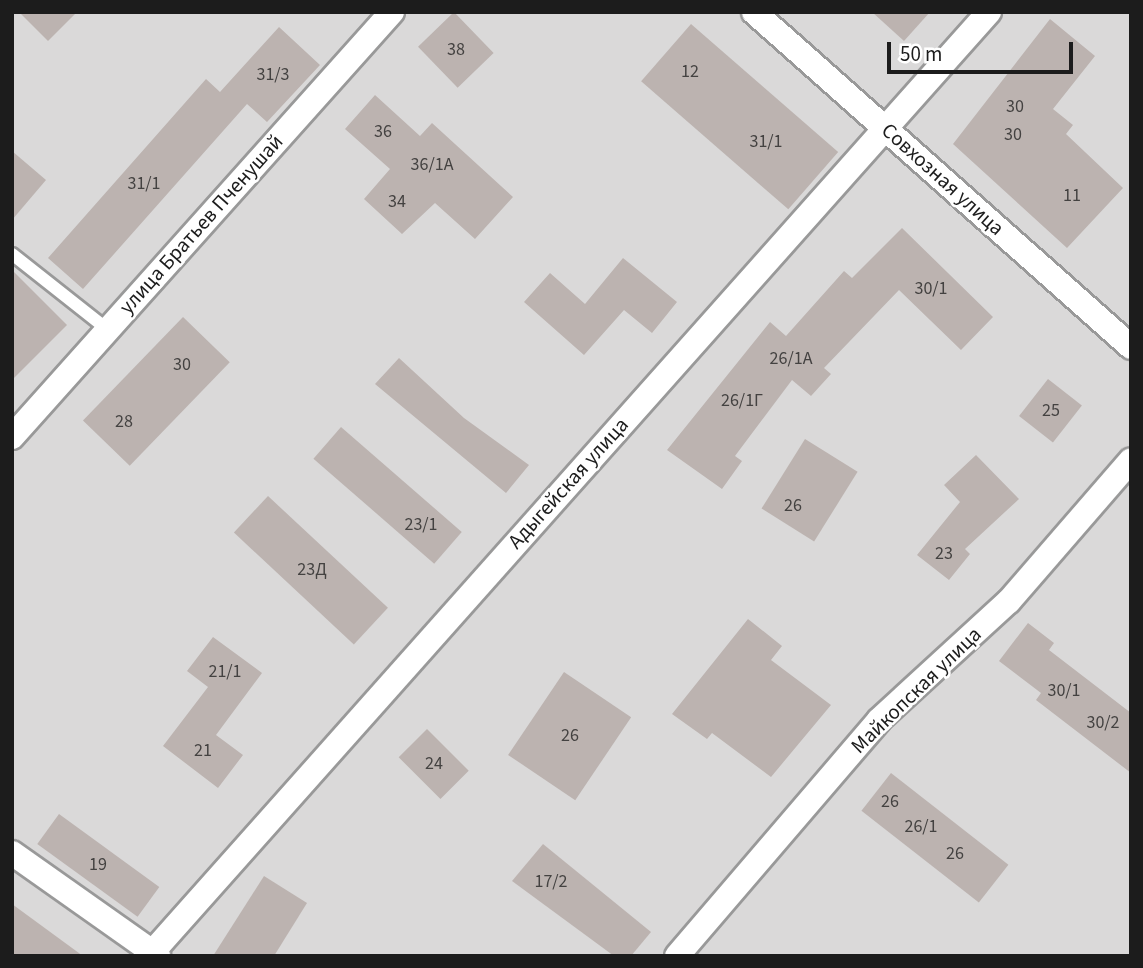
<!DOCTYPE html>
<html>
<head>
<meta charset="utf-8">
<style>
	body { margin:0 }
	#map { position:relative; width:1143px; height:968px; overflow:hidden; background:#ece8e3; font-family:"Source Sans 3",sans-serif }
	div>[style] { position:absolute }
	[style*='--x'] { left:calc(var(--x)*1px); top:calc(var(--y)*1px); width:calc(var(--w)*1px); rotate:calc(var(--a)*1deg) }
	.residential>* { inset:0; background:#dad9d9; transform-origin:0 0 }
	.building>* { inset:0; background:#bcb3b0; transform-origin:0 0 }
	.roads { filter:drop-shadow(2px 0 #999) drop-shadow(-2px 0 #999) drop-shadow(0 2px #999) drop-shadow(0 -2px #999) }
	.service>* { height:12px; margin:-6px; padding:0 6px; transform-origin:6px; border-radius:6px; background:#fff }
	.minor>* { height:24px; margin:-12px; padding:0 12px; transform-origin:12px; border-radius:12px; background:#fff }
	span { translate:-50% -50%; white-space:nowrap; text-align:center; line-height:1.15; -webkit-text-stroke:5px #fff; paint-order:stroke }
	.number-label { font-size:18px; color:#444241 }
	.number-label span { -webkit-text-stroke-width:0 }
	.street-label { font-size:21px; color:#1c1c1c }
	.frame { position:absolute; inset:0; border:14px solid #1c1c1c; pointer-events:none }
	.scale { position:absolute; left:887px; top:42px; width:186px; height:32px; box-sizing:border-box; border:4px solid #1c1c1c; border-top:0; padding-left:9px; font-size:21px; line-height:24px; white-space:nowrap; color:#1c1c1c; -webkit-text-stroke:5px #fff; paint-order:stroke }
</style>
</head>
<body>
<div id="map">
	<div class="residential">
		<div style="left:12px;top:12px;width:1119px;height:944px"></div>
	</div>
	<div class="building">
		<div style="clip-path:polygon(19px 12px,77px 12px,48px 41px)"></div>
		<div style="left:454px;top:12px;width:57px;height:50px;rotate:46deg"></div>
		<div style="clip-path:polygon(872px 12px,930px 12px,904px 41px)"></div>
		<div style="clip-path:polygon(1050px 19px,1095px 56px,1053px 109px,1073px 125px,1066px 134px,1123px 188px,1067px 248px,953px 144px)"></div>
		<div style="left:691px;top:24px;width:195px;height:76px;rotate:41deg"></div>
		<div style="clip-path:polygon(279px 27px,320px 65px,267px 122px,247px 104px,83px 289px,48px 258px,206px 79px,220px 92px)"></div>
		<div style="clip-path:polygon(375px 95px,420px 136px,432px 123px,513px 197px,475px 239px,435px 203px,402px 234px,364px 199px,390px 169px,345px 129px)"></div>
		<div style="clip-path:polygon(12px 151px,46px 180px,12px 220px)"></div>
		<div style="clip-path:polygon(902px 228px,993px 317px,961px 350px,899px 290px,824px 368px,831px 374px,811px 396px,792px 380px,735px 456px,742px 461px,722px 489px,667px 450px,770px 322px,786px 336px,844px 271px,852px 278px)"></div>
		<div style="clip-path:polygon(623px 258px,677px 302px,652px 333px,624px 310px,584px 355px,524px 302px,550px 273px,585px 304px)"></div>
		<div style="clip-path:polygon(12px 270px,67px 325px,12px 380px)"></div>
		<div style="left:183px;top:317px;width:65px;height:144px;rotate:44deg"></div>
		<div style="clip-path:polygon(399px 358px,464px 418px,529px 465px,506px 493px,375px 384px)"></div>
		<div style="left:1048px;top:379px;width:43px;height:47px;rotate:38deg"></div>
		<div style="left:341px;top:427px;width:160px;height:42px;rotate:41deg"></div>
		<div style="left:805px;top:439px;width:62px;height:82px;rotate:32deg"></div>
		<div style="clip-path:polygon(976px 455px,1019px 499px,965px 549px,970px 554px,949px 580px,917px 555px,960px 502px,944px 485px)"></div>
		<div style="left:268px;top:496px;width:164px;height:50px;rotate:43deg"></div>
		<div style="clip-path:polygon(748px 619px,782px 646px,771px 660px,831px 705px,771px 777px,712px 733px,707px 739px,672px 714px)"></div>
		<div style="clip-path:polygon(1028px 623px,1054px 643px,1049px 650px,1131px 713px,1131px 773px,1036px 700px,1041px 693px,999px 661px)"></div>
		<div style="clip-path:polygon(213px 637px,262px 673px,216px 735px,243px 755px,218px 788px,163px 746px,208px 687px,187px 671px)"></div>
		<div style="left:564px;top:672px;width:81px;height:100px;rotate:34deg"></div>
		<div style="left:427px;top:729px;width:59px;height:40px;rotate:45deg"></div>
		<div style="left:891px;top:773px;width:149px;height:48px;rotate:38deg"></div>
		<div style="left:59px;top:814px;width:124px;height:37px;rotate:36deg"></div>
		<div style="clip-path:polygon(543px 844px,651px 932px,631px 956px,614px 956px,512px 881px)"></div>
		<div style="clip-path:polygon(264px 876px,307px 903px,274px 956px,213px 956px)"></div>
		<div style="clip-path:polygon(12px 904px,83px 956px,12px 956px)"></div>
	</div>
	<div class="roads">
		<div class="service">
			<div style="--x:12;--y:254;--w:121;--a:38.3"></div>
		</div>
		<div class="minor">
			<div style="--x:754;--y:12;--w:504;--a:41.62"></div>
			<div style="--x:12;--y:437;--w:570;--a:-48.2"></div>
			<div style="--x:12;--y:853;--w:179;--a:35.2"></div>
			<div style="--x:149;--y:956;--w:1264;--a:-48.34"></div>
			<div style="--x:677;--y:956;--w:311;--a:-49.4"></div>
			<div style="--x:879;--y:720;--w:176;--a:-42.5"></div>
			<div style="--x:1009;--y:601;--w:186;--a:-49.1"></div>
		</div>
	</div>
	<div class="number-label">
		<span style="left:456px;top:50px">38</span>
		<span style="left:690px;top:72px">12</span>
		<span style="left:273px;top:75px">31/3</span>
		<span style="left:1015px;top:107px">30</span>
		<span style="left:383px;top:132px">36</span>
		<span style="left:1013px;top:135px">30</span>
		<span style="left:766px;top:142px">31/1</span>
		<span style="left:432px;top:165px">36/1А</span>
		<span style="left:144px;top:184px">31/1</span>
		<span style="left:1072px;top:196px">11</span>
		<span style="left:397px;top:202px">34</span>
		<span style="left:931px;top:289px">30/1</span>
		<span style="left:791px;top:359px">26/1А</span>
		<span style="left:182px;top:365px">30</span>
		<span style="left:742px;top:401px">26/1Г</span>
		<span style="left:1051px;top:411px">25</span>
		<span style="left:124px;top:422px">28</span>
		<span style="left:793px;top:506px">26</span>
		<span style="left:421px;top:525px">23/1</span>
		<span style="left:944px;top:554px">23</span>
		<span style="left:312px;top:570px">23Д</span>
		<span style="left:225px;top:672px">21/1</span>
		<span style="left:1064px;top:691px">30/1</span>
		<span style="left:1103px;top:723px">30/2</span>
		<span style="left:570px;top:736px">26</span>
		<span style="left:203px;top:751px">21</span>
		<span style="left:434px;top:764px">24</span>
		<span style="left:890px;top:802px">26</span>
		<span style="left:921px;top:827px">26/1</span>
		<span style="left:955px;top:854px">26</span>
		<span style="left:98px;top:865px">19</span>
		<span style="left:551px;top:882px">17/2</span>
	</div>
	<div class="street-label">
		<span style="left:943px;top:179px;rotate:42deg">Совхозная улица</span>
		<span style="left:201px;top:224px;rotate:-48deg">улица Братьев Пченушай</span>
		<span style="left:568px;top:483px;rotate:-48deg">Адыгейская улица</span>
		<span style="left:916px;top:690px;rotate:-44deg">Майкопская улица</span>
	</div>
	<div class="frame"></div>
	<div class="scale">50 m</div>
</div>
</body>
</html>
